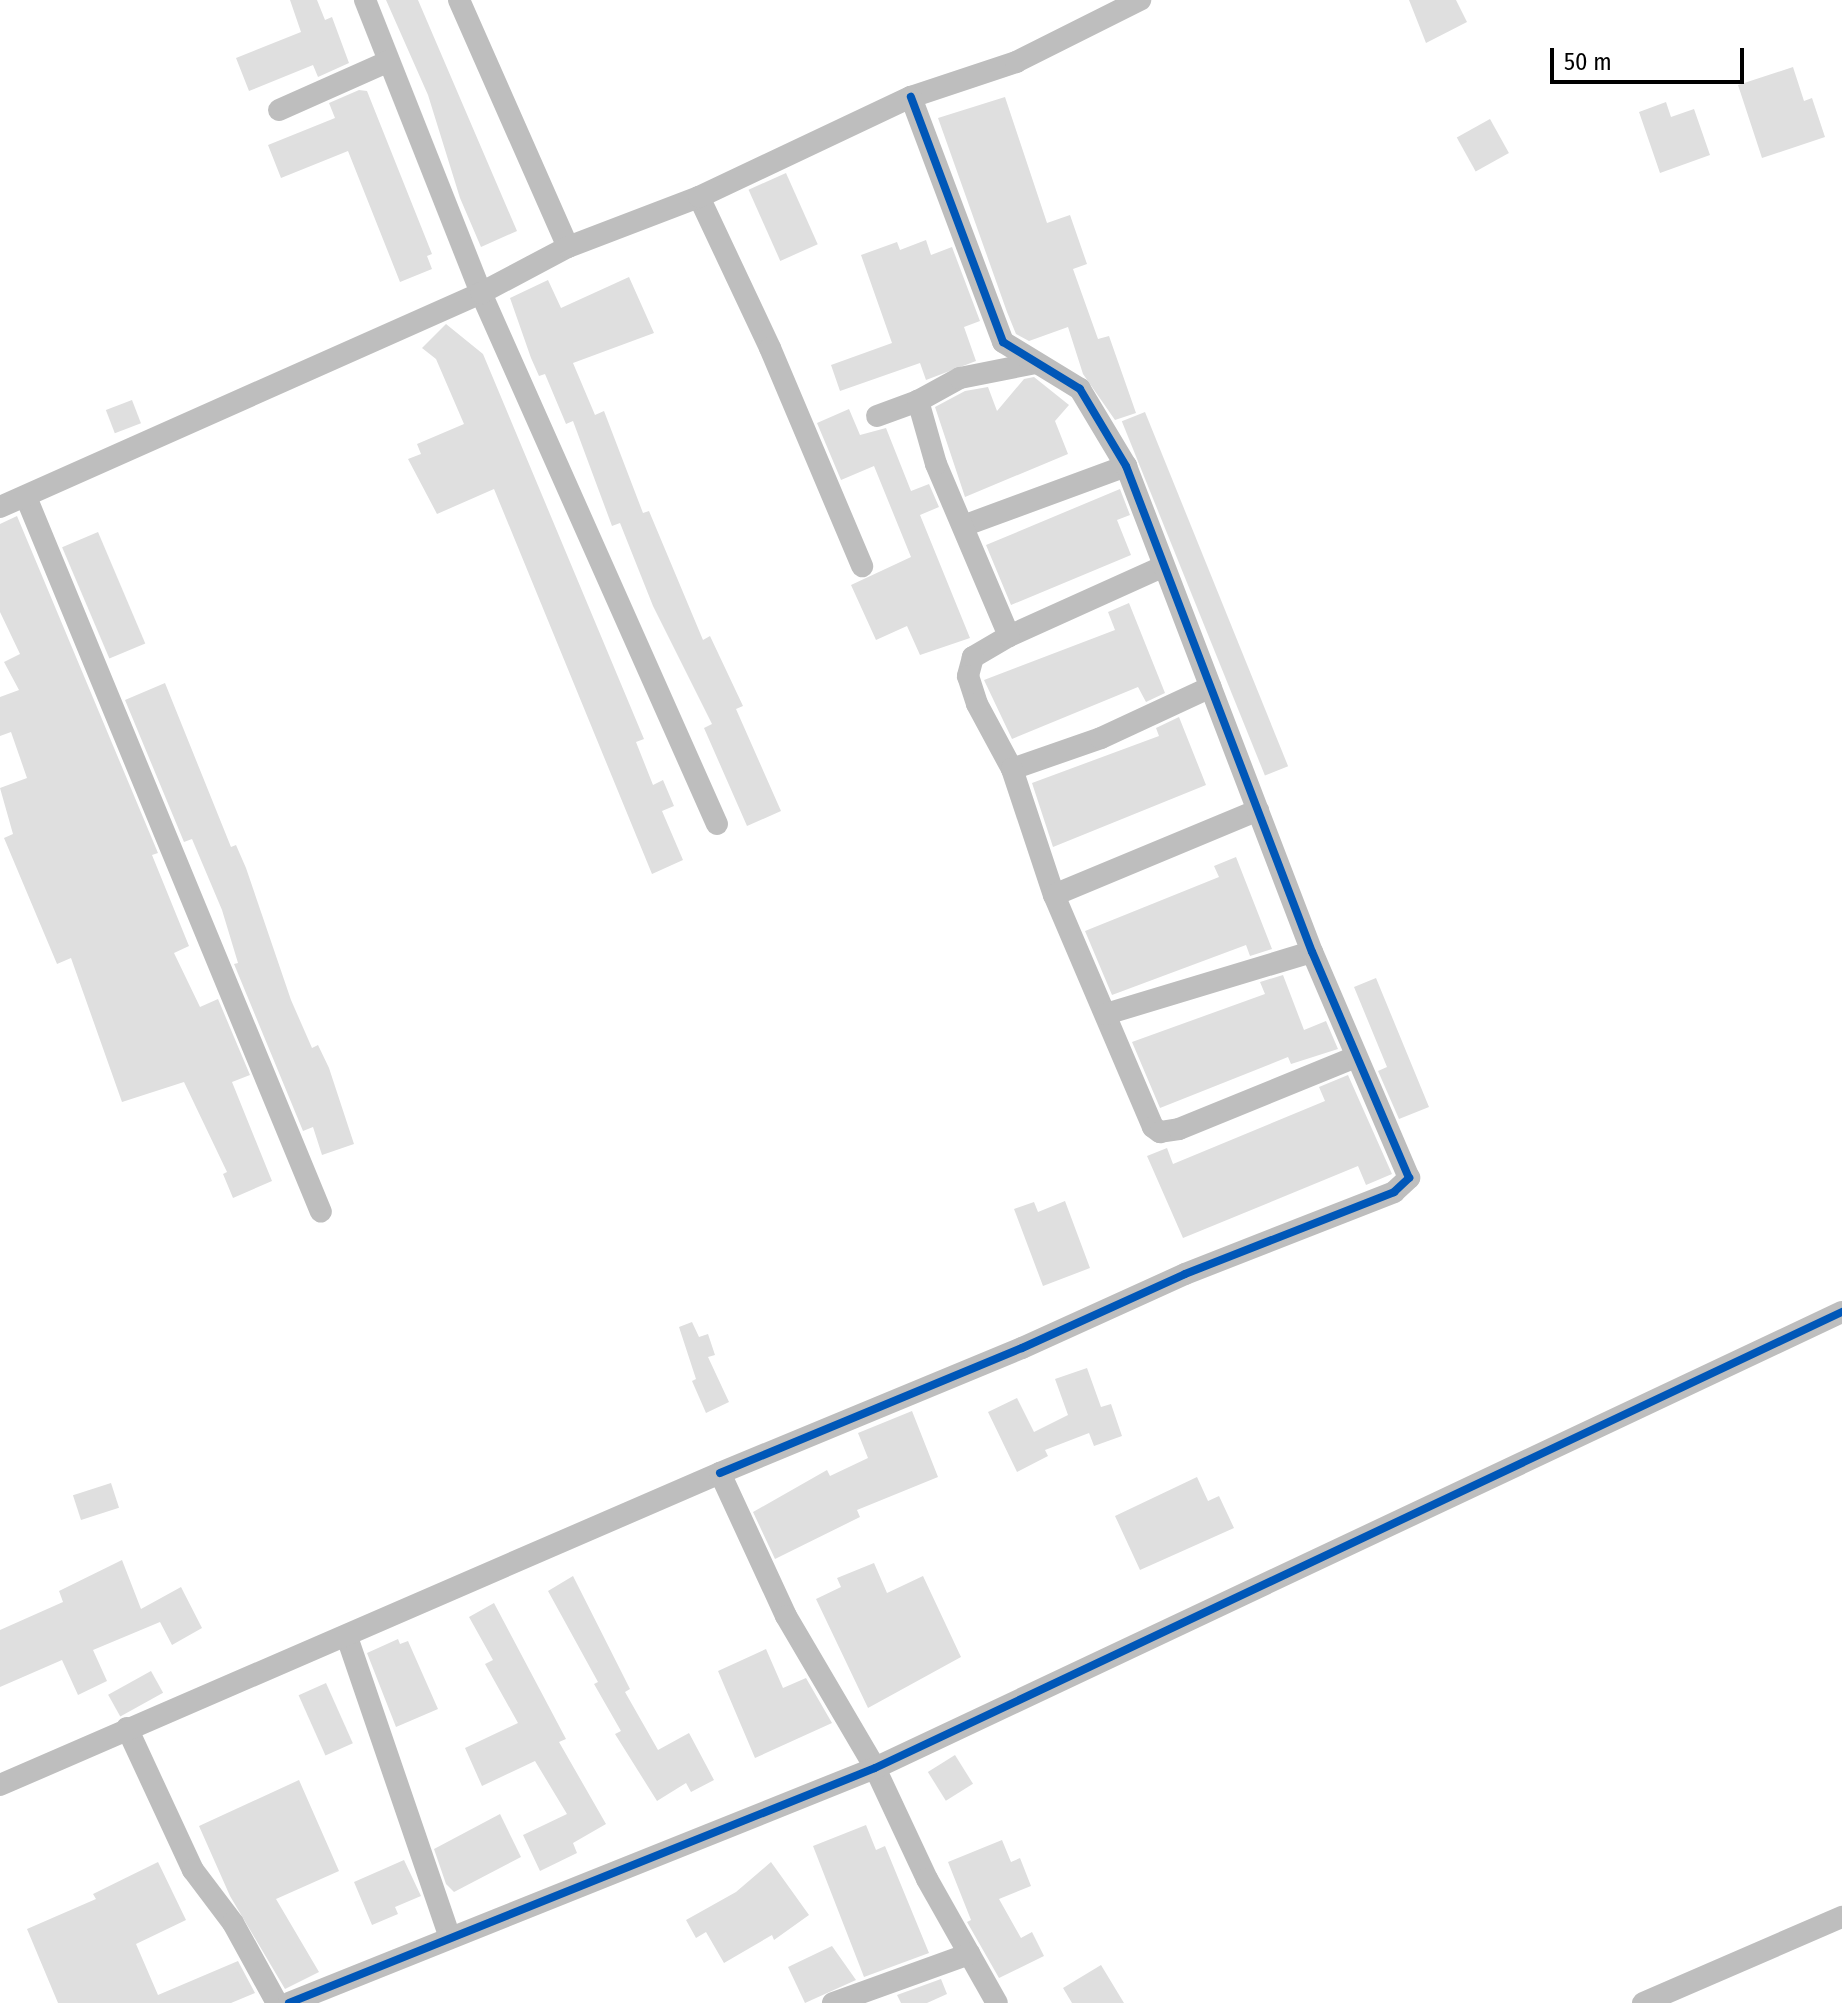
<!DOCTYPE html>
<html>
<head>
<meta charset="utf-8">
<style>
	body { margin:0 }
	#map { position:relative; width:1842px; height:2003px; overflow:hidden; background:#fff; font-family:"Fira Sans Condensed",sans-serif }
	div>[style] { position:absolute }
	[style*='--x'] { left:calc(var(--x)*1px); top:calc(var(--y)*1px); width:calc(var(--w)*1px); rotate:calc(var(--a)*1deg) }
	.building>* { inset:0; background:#dfdfdf; transform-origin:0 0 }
	.street>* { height:22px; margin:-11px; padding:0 11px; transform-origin:11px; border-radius:11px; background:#bebebe }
	.cycleway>* { height:8px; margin:-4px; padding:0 4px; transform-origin:4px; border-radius:4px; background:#0057b8 }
	span { translate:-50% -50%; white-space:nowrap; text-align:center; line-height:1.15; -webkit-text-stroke:6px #fff; paint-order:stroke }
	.scale { position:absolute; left:1550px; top:48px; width:194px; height:36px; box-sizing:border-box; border:4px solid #000; border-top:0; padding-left:10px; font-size:24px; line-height:28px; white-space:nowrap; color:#000; -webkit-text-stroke:6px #fff; paint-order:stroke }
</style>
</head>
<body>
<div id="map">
	<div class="building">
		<div style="clip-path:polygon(290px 0,317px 0,325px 20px,332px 17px,349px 63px,318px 77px,313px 65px,249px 91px,236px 58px,301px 32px)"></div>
		<div style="clip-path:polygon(386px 0,418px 0,517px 231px,481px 247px,460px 198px,428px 95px)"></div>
		<div style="clip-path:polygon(1409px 0,1456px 0,1467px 22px,1426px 43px)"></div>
		<div style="clip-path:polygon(1793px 67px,1804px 101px,1812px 98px,1825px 137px,1762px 158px,1738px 85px)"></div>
		<div style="clip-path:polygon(359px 90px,367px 91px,432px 254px,427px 256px,432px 269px,400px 282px,348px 151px,281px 178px,268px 145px,335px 118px,329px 103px)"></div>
		<div style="clip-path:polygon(1005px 97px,1047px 223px,1070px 215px,1087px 264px,1073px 269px,1098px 339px,1109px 336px,1136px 413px,1115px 420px,1083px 374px,1068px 327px,1029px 341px,1016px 334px,1007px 312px,938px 118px)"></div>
		<div style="clip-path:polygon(1666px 102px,1671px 117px,1694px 109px,1710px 155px,1660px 173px,1639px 112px)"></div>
		<div style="left:1490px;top:119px;width:39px;height:38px;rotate:61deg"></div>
		<div style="left:786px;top:173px;width:78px;height:41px;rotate:66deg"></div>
		<div style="clip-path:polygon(926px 240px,931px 255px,952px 247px,980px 321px,964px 327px,976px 361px,926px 380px,920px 363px,840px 391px,831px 365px,892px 343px,861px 255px,897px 242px,900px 250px)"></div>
		<div style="clip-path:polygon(629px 277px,654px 333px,573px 363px,595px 415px,604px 411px,643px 513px,649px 511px,703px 640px,710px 636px,743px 706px,736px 709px,781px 811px,747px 826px,704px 728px,712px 724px,653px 606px,620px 523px,612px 526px,573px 421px,566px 424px,545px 374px,539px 376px,531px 358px,510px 298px,548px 280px,561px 308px)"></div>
		<div style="clip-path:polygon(446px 324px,483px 354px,644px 739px,636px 742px,653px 785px,663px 780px,674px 806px,662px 811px,683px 860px,652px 874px,494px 489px,437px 514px,408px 459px,421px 454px,417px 444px,464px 424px,436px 359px,422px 348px)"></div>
		<div style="clip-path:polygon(1034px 377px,1069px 405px,1055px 421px,1068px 454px,965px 497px,935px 407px,965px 391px,988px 387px,997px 411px,1024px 379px)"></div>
		<div style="left:132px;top:400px;width:25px;height:28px;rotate:69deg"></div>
		<div style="clip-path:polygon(849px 409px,860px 435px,886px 428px,911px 491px,929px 484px,939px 507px,920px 515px,970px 638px,920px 655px,907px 626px,876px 640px,851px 585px,911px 557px,874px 466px,841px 480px,817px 423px)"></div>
		<div style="left:1145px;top:412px;width:382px;height:25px;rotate:68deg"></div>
		<div style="clip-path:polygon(1120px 489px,1130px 515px,1117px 520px,1131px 555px,1011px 605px,986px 545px)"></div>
		<div style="clip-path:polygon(17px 516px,158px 853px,152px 855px,189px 946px,174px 953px,200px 1007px,218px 999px,250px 1075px,232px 1082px,272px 1181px,233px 1198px,223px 1174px,227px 1172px,184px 1082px,122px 1102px,71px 958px,57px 964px,4px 838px,13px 834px,0 788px,27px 778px,11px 732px,0 736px,0 697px,19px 690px,4px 662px,20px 654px,0 612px,0 524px)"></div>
		<div style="left:98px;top:532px;width:121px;height:39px;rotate:67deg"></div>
		<div style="clip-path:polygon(1129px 603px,1165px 693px,1146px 702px,1138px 687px,1012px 739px,984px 680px,1115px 630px,1108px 612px)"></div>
		<div style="clip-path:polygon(165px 683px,231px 847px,236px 845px,246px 868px,291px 1000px,312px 1048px,318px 1045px,329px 1068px,354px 1144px,322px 1155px,313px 1127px,303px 1131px,234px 964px,238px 963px,222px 910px,192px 839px,184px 842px,125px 700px)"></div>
		<div style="clip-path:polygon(1179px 717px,1206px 785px,1053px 847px,1032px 783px,1159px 736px,1156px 728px)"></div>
		<div style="clip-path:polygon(1236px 857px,1272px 949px,1250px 956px,1246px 945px,1112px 995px,1085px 931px,1219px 877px,1214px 866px)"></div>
		<div style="clip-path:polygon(1283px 975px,1304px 1030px,1326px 1021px,1338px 1049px,1291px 1064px,1288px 1057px,1160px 1108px,1132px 1042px,1265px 994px,1260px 982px)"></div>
		<div style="clip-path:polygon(1376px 978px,1429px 1107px,1399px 1119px,1378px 1071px,1387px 1067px,1354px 987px)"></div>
		<div style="clip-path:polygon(1348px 1075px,1392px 1174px,1366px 1185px,1358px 1166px,1183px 1238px,1147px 1156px,1167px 1148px,1173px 1164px,1325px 1101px,1319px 1087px)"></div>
		<div style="clip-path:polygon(1065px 1201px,1090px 1268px,1043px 1286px,1014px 1209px,1034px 1202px,1038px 1212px)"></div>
		<div style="clip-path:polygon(692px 1322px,699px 1337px,708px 1334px,715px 1355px,708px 1357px,729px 1402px,706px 1413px,692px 1381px,696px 1379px,679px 1327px)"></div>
		<div style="clip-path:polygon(1087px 1368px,1101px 1407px,1111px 1404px,1122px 1436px,1094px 1446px,1089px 1433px,1045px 1450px,1048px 1456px,1017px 1472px,988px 1412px,1017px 1398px,1034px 1432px,1068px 1415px,1055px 1379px)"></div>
		<div style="clip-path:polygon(912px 1411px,938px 1477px,857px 1510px,860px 1517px,775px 1559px,753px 1512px,827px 1470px,830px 1476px,868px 1458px,858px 1433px)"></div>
		<div style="clip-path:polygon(1197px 1477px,1208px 1501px,1219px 1496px,1234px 1528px,1140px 1570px,1115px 1516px)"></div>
		<div style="left:111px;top:1483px;width:26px;height:40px;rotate:72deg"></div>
		<div style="clip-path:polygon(122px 1560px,141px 1609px,181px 1587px,202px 1628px,172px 1645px,160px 1622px,93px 1650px,107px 1681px,78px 1695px,62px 1660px,0 1687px,0 1630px,63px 1602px,59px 1591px)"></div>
		<div style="clip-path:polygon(874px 1563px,887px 1593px,923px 1576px,961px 1657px,868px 1708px,816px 1599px,841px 1587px,837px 1578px)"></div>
		<div style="clip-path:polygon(573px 1576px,630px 1689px,625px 1692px,658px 1750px,689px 1733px,714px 1780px,691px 1792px,686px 1783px,657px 1801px,615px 1734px,621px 1731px,594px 1684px,598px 1682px,548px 1591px)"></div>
		<div style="clip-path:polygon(494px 1603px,566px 1739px,559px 1742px,606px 1824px,573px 1843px,577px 1853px,540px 1871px,523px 1835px,567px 1814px,535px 1761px,482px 1786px,465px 1748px,518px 1723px,485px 1664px,493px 1660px,469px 1617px)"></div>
		<div style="clip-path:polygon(398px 1639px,400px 1644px,408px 1641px,438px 1709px,396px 1727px,367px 1653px)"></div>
		<div style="clip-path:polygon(766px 1649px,783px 1688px,806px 1678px,832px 1723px,755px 1758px,718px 1671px)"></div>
		<div style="left:151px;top:1671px;width:25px;height:49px;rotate:61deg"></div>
		<div style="left:326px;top:1683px;width:66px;height:30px;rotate:66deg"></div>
		<div style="left:955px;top:1755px;width:34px;height:32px;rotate:58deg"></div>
		<div style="clip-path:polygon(299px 1780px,339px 1871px,276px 1899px,319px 1972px,285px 1989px,230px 1896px,199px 1826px)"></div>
		<div style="clip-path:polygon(500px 1814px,521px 1857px,454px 1892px,446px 1884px,434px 1849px)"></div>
		<div style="clip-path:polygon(866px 1825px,876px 1850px,885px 1846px,929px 1953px,864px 1977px,813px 1846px)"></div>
		<div style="clip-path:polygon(1002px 1840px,1011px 1862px,1020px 1858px,1031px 1886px,999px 1899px,1021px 1938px,1032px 1932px,1044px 1956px,999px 1978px,967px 1922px,971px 1920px,948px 1862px)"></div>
		<div style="clip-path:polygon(404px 1860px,421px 1896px,395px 1907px,398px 1914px,372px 1925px,354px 1882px)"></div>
		<div style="clip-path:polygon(158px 1862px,186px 1920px,136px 1944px,158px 1995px,238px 1961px,255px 1993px,231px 2003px,58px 2003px,27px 1929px,96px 1899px,93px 1894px)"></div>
		<div style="clip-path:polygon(771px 1862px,809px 1915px,774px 1940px,772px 1935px,724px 1963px,706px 1932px,696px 1938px,686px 1920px,736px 1892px)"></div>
		<div style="clip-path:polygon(832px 1946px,856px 1980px,805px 2003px,788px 1967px)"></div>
		<div style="clip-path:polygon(1101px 1965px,1124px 2003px,1072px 2003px,1063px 1988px)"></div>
		<div style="clip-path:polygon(941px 1979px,947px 1994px,927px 2003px,901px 2003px,897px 1995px)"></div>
	</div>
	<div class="street">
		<div style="--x:365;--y:0;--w:315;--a:68.4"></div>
		<div style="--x:481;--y:293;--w:581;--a:66.04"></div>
		<div style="--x:459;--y:0;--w:270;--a:66.2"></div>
		<div style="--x:279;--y:110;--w:120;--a:-24"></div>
		<div style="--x:699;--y:197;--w:167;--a:64.8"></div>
		<div style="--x:770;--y:348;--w:237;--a:67.1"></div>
		<div style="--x:877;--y:416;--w:44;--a:-20.1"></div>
		<div style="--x:26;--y:497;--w:773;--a:67.58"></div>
		<div style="--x:0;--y:507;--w:526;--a:-23.98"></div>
		<div style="--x:481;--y:293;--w:98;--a:-27.9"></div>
		<div style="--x:568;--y:247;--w:140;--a:-20.9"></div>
		<div style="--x:699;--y:197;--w:234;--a:-25.3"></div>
		<div style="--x:911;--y:97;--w:111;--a:-18.4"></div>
		<div style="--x:1016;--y:62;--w:139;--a:-26.6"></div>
		<div style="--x:963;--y:526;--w:174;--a:-20.2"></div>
		<div style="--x:1162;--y:567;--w:168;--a:155.7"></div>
		<div style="--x:1009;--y:636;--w:42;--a:149.7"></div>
		<div style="--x:973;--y:657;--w:20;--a:105"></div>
		<div style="--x:968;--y:676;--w:29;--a:72"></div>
		<div style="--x:977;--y:704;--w:74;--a:61.7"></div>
		<div style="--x:1012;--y:769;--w:94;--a:-19.2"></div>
		<div style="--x:1101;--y:738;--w:121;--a:-24.9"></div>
		<div style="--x:1009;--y:636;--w:187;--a:-113"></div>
		<div style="--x:936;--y:464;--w:66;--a:-105.9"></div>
		<div style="--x:918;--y:401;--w:48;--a:-28.7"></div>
		<div style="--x:960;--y:378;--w:76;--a:-11.3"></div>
		<div style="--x:1012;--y:769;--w:133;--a:71.6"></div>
		<div style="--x:1054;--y:895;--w:252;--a:66.9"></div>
		<div style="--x:1153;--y:1127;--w:9;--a:36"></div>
		<div style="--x:1160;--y:1132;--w:19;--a:-9"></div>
		<div style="--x:1179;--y:1129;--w:190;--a:-22.2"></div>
		<div style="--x:1054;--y:895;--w:221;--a:-22.6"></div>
		<div style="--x:1106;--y:1014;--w:215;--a:-16.8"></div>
		<div style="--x:720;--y:1473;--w:327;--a:-22.5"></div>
		<div style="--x:1022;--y:1348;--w:179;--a:-24.4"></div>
		<div style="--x:1185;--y:1274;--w:225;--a:-21.4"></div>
		<div style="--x:1394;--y:1192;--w:21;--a:-43"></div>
		<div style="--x:1409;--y:1178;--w:246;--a:-113.2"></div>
		<div style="--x:1312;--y:952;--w:520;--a:-110.94"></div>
		<div style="--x:1126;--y:466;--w:90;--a:-120.9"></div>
		<div style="--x:1080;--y:389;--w:90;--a:-148.6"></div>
		<div style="--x:1003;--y:342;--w:262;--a:-110.6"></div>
		<div style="--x:347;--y:1637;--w:318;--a:71.1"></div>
		<div style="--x:127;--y:1728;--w:157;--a:65.1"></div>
		<div style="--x:193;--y:1870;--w:66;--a:53"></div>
		<div style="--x:233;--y:1923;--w:91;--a:61.2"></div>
		<div style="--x:0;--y:1785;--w:785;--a:-23.43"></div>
		<div style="--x:720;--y:1473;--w:157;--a:65.2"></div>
		<div style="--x:786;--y:1616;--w:176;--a:59.6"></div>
		<div style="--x:875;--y:1768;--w:123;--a:64.9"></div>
		<div style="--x:927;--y:1879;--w:142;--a:60.6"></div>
		<div style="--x:289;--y:2003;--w:631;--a:-21.85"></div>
		<div style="--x:875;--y:1768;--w:1069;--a:-25.25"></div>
		<div style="--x:833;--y:2003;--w:145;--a:-19.8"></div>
		<div style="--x:1643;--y:2003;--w:217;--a:-23.4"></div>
	</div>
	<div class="cycleway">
		<div style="--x:720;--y:1473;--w:327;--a:-22.5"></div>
		<div style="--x:1022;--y:1348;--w:179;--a:-24.4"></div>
		<div style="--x:1185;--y:1274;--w:225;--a:-21.4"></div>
		<div style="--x:1394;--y:1192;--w:21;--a:-43"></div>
		<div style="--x:1409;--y:1178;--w:246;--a:-113.2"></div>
		<div style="--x:1312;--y:952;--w:520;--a:-110.94"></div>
		<div style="--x:1126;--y:466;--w:90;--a:-120.9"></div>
		<div style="--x:1080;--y:389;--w:90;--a:-148.6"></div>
		<div style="--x:1003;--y:342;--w:262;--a:-110.6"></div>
		<div style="--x:289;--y:2003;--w:631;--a:-21.85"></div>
		<div style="--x:875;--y:1768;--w:1069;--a:-25.25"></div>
	</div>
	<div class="scale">50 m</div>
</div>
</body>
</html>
